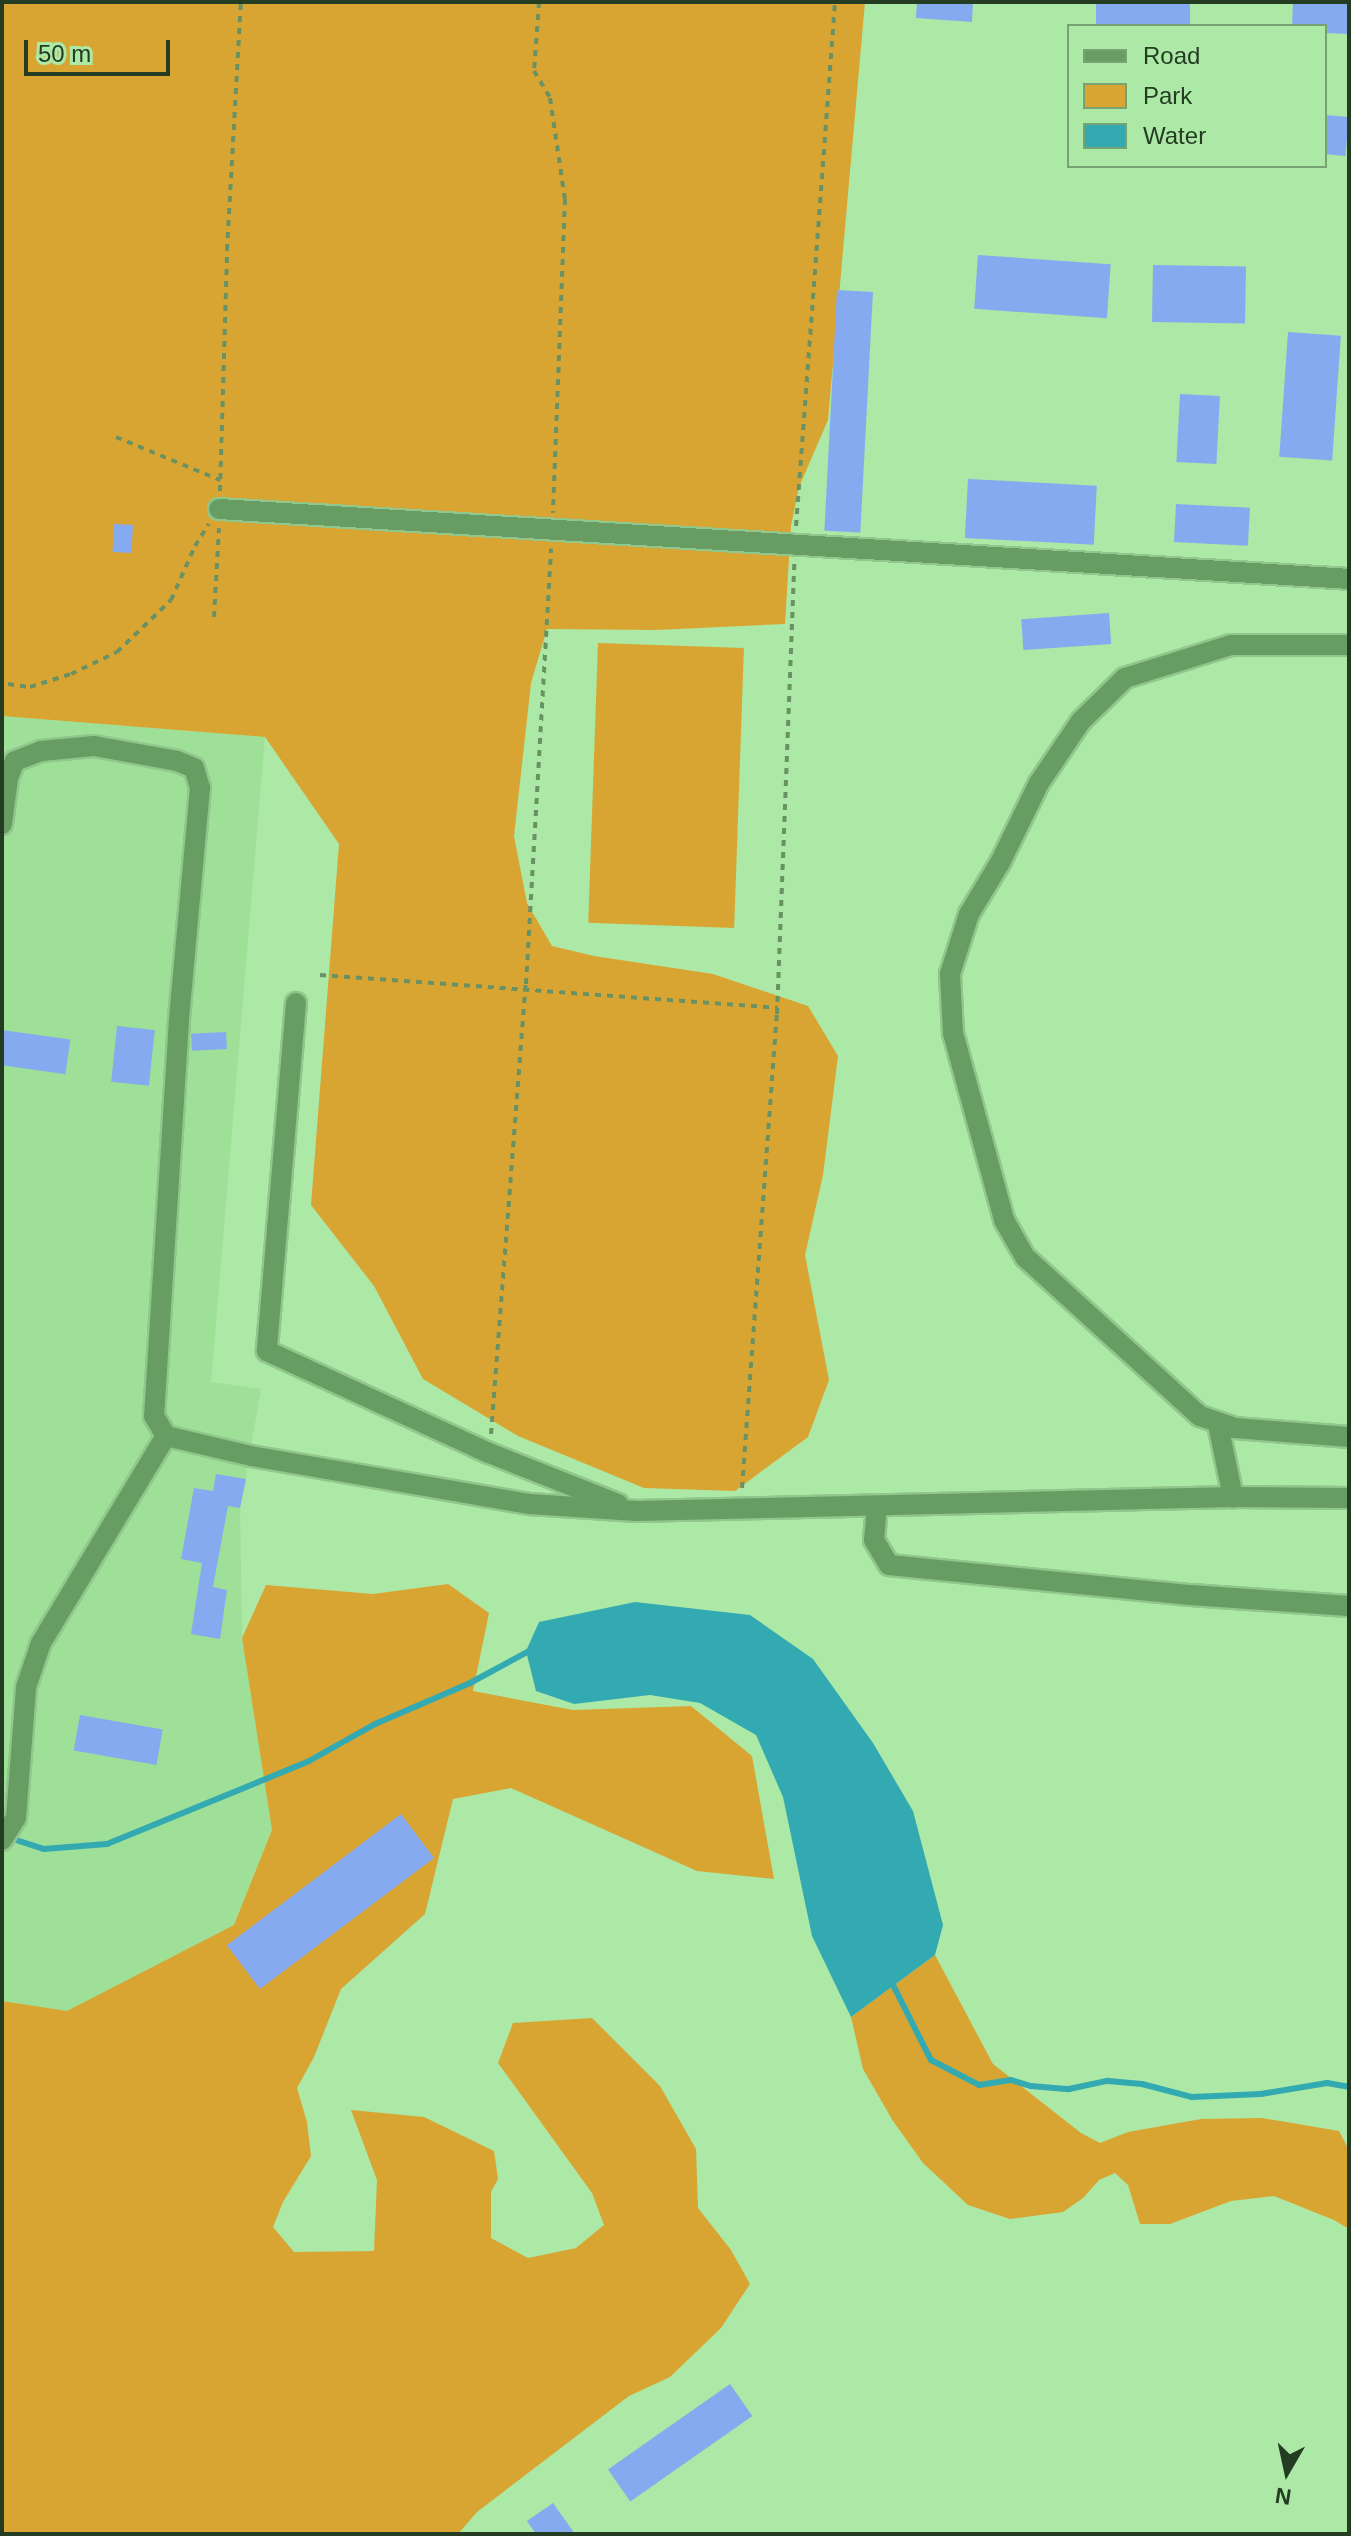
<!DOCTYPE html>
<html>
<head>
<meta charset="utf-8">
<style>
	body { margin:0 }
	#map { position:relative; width:1351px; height:2536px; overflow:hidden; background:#ace8a6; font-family:Arial,sans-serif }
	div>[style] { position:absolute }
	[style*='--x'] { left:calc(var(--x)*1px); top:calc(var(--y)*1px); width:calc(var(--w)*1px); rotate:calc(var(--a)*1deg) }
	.built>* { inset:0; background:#9ee097 }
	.green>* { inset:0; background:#d9a532; transform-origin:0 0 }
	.water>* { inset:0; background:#33aab2 }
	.stream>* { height:6px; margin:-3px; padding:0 3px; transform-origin:3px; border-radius:3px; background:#33aab2 }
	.building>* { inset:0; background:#85aaef; transform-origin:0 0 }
	.path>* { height:4px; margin-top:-2px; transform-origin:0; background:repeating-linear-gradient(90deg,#689264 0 6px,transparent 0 12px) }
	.roads { filter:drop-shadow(2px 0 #91c68c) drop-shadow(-2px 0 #91c68c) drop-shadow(0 2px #91c68c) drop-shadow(0 -2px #91c68c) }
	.minor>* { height:20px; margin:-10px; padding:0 10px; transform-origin:10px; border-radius:10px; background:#679d62 }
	span { translate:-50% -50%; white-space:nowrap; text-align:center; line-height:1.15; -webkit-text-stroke:6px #ace8a6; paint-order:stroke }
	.frame { position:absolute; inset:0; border:4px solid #243c22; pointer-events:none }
	.legend { position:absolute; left:1067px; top:24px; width:260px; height:144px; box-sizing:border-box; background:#ace8a6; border:2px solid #76a371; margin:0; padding:10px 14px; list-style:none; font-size:24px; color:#243c22 }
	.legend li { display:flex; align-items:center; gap:16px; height:40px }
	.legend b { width:40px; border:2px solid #76a371 }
	.north { position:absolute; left:1247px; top:2432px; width:80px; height:80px; -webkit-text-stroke:6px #ace8a6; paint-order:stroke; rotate:189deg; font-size:22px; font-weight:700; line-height:32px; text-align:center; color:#243c22 }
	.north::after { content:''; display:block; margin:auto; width:28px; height:36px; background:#243c22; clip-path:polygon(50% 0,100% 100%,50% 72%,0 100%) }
	.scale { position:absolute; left:24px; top:40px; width:146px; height:36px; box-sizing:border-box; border:4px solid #243c22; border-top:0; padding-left:10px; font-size:24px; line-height:28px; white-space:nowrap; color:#243c22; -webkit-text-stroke:6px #ace8a6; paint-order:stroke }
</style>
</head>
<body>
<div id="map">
	<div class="built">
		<div style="clip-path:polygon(2px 716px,265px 737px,211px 1382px,261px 1389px,240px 1508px,242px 1638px,272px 1830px,234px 1925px,67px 2012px,2px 2001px)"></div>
	</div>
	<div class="green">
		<div style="clip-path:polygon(2px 2px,865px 2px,828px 420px,799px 487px,791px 526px,785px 624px,656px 630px,547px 629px,531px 683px,514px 836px,527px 903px,552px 946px,594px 956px,713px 974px,808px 1006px,838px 1056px,823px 1175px,805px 1255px,829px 1380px,808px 1437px,735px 1491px,644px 1488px,518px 1436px,423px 1379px,374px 1286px,311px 1205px,339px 844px,265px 737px,2px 716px)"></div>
		<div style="left:598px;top:643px;width:146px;height:280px;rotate:2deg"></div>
		<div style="clip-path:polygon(448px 1584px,489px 1613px,473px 1691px,573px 1710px,691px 1706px,752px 1756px,774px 1879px,697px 1871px,511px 1788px,453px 1799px,425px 1914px,341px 1989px,314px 2057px,297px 2088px,307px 2122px,311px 2156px,283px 2202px,273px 2227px,294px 2252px,374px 2251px,377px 2180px,351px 2110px,424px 2117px,494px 2151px,498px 2179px,491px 2192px,491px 2238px,528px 2258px,576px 2248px,604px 2225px,592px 2193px,498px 2063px,513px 2023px,592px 2018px,660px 2086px,696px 2149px,698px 2208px,731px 2250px,750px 2284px,721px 2328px,670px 2377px,629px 2396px,477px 2512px,458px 2534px,2px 2534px,2px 2001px,67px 2011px,234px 1925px,272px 1830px,242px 1638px,266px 1585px,373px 1594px)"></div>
		<div style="clip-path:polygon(935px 1955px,993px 2064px,1081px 2133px,1100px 2143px,1128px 2132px,1201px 2119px,1262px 2118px,1339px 2131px,1349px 2150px,1349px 2229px,1334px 2220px,1274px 2196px,1231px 2201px,1170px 2224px,1140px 2224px,1128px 2185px,1115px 2173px,1099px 2180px,1083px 2198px,1063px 2212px,1010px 2219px,968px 2205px,923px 2163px,893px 2121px,863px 2069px,851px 2017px)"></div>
	</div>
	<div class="water">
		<div style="clip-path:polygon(635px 1602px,750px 1615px,813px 1659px,873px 1743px,913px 1811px,943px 1925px,935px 1955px,851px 2017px,812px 1936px,783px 1797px,756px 1735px,700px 1703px,650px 1695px,574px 1704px,536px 1691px,526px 1651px,539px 1622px)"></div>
	</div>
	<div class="stream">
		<div style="--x:16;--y:1840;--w:29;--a:18"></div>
		<div style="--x:44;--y:1849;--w:63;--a:-4.5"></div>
		<div style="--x:107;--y:1844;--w:218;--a:-22.3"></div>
		<div style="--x:309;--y:1761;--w:76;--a:-29.3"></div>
		<div style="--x:375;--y:1724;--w:103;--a:-23.3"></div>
		<div style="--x:470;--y:1683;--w:69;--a:-28.4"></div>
		<div style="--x:890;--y:1979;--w:91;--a:63.2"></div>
		<div style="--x:931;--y:2060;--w:54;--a:27.5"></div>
		<div style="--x:979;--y:2085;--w:32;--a:-9"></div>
		<div style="--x:1011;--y:2080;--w:21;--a:17"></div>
		<div style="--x:1031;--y:2086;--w:38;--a:5"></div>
		<div style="--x:1069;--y:2089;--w:40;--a:-12"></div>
		<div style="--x:1108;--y:2081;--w:34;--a:5"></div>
		<div style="--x:1142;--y:2084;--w:52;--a:14.6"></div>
		<div style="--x:1192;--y:2097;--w:69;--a:-2.5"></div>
		<div style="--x:1261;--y:2094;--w:67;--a:-9.5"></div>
		<div style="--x:1327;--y:2083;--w:22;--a:10"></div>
	</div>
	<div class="building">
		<div style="clip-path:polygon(917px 2px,973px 2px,972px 22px,916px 18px)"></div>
		<div style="left:1096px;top:2px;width:94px;height:24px"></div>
		<div style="clip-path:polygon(1293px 2px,1349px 2px,1349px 34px,1325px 33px,1325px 26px,1292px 26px)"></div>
		<div style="left:1325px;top:115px;width:24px;height:39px;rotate:5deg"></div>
		<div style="left:978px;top:255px;width:133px;height:54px;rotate:4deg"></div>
		<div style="left:1153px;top:265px;width:93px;height:57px;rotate:1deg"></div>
		<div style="left:837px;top:290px;width:36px;height:241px;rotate:3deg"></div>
		<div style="left:1288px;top:332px;width:53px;height:125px;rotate:4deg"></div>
		<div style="left:1180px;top:394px;width:40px;height:68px;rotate:3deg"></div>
		<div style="left:968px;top:479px;width:129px;height:59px;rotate:3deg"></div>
		<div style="left:1176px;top:504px;width:74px;height:38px;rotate:3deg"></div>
		<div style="left:114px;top:524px;width:19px;height:28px;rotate:3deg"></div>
		<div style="left:1109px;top:613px;width:31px;height:88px;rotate:86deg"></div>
		<div style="left:117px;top:1026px;width:38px;height:56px;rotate:6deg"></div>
		<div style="left:2px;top:1030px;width:69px;height:35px;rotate:8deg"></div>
		<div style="left:226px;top:1032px;width:17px;height:35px;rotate:87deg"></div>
		<div style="clip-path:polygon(216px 1474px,246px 1479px,240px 1508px,228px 1506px,213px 1587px,227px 1590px,220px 1639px,191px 1634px,202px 1563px,181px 1559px,194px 1488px,213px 1491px)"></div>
		<div style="left:80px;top:1715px;width:84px;height:36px;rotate:10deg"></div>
		<div style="left:401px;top:1814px;width:55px;height:218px;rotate:53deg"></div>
		<div style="left:730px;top:2384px;width:39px;height:149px;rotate:55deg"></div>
		<div style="clip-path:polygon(553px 2503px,575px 2534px,536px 2534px,527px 2521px)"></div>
	</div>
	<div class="path">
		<div style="--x:539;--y:2;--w:69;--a:94.1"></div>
		<div style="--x:534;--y:71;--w:31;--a:59"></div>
		<div style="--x:550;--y:98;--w:102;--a:81.6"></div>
		<div style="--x:565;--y:199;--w:314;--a:92.2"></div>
		<div style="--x:116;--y:437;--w:113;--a:22.5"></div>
		<div style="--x:220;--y:491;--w:241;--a:-88.3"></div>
		<div style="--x:227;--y:250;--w:248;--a:-86.8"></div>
		<div style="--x:796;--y:526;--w:525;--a:-85.74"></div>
		<div style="--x:214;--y:617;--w:89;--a:-86.8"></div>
		<div style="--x:8;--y:684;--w:22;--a:8"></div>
		<div style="--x:30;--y:687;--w:43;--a:-17.6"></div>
		<div style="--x:71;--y:674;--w:51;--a:-25.6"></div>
		<div style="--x:117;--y:652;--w:75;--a:-43.9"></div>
		<div style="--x:171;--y:600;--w:59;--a:-66"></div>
		<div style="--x:195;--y:546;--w:26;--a:-58"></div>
		<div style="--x:320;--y:975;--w:459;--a:4.1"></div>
		<div style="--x:491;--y:1434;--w:451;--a:-85.6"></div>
		<div style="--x:526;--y:984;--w:436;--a:-86.7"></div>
		<div style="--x:742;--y:1488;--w:475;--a:-85.8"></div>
		<div style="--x:777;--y:1014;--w:451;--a:-87.8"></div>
	</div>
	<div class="roads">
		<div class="minor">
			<div style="--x:219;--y:509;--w:1132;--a:3.54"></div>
			<div style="--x:1349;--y:645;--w:118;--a:180"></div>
			<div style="--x:1231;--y:645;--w:111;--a:162.7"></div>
			<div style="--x:1125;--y:678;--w:62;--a:135.7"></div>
			<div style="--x:1081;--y:721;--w:75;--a:124.1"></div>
			<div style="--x:1039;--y:783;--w:87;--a:116"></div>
			<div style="--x:1001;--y:861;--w:62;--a:121.1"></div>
			<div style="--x:969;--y:914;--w:63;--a:107.6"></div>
			<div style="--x:950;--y:974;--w:59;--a:87.1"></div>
			<div style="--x:953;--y:1033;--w:194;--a:74.7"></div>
			<div style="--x:1004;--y:1220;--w:43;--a:60.4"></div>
			<div style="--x:1025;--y:1257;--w:236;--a:42.3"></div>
			<div style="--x:1200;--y:1416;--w:37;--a:19"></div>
			<div style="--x:1235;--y:1428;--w:114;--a:4.5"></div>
			<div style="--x:2;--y:824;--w:46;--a:-82.6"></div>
			<div style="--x:8;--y:778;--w:18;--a:-68"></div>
			<div style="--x:15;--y:761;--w:28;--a:-21"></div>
			<div style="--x:41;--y:751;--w:53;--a:-5.4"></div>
			<div style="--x:94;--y:746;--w:84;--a:10.2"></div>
			<div style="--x:177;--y:761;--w:18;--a:22"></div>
			<div style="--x:194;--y:768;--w:21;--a:73"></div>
			<div style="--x:200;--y:788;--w:233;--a:95.2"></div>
			<div style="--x:179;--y:1020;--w:397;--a:93.6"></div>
			<div style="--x:154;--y:1416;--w:23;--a:59"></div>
			<div style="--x:166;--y:1436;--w:87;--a:13.2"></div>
			<div style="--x:251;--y:1456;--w:283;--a:9.8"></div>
			<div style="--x:530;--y:1504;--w:107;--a:3.7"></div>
			<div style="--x:637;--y:1511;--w:596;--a:-1.35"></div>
			<div style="--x:1233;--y:1497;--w:116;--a:0.5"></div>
			<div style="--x:296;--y:1003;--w:349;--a:94.8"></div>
			<div style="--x:267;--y:1351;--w:244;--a:24.7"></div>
			<div style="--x:489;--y:1453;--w:139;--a:21.6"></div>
			<div style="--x:1218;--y:1424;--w:75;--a:78.4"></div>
			<div style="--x:877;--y:1506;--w:34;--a:95"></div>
			<div style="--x:874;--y:1540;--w:29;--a:59"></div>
			<div style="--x:889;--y:1565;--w:303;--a:5.7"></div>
			<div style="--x:1191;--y:1595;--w:158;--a:4"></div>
			<div style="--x:2;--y:1840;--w:26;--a:-58"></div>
			<div style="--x:16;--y:1818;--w:131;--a:-85.6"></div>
			<div style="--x:26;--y:1687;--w:46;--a:-71.2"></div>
			<div style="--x:41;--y:1643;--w:242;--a:-58.9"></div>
		</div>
	</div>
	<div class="frame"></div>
	<ul class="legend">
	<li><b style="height:10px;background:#679d62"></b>Road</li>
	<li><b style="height:22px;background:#d9a532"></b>Park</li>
	<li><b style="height:22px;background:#33aab2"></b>Water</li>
	</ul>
	<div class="north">N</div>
	<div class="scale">50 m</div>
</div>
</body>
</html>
